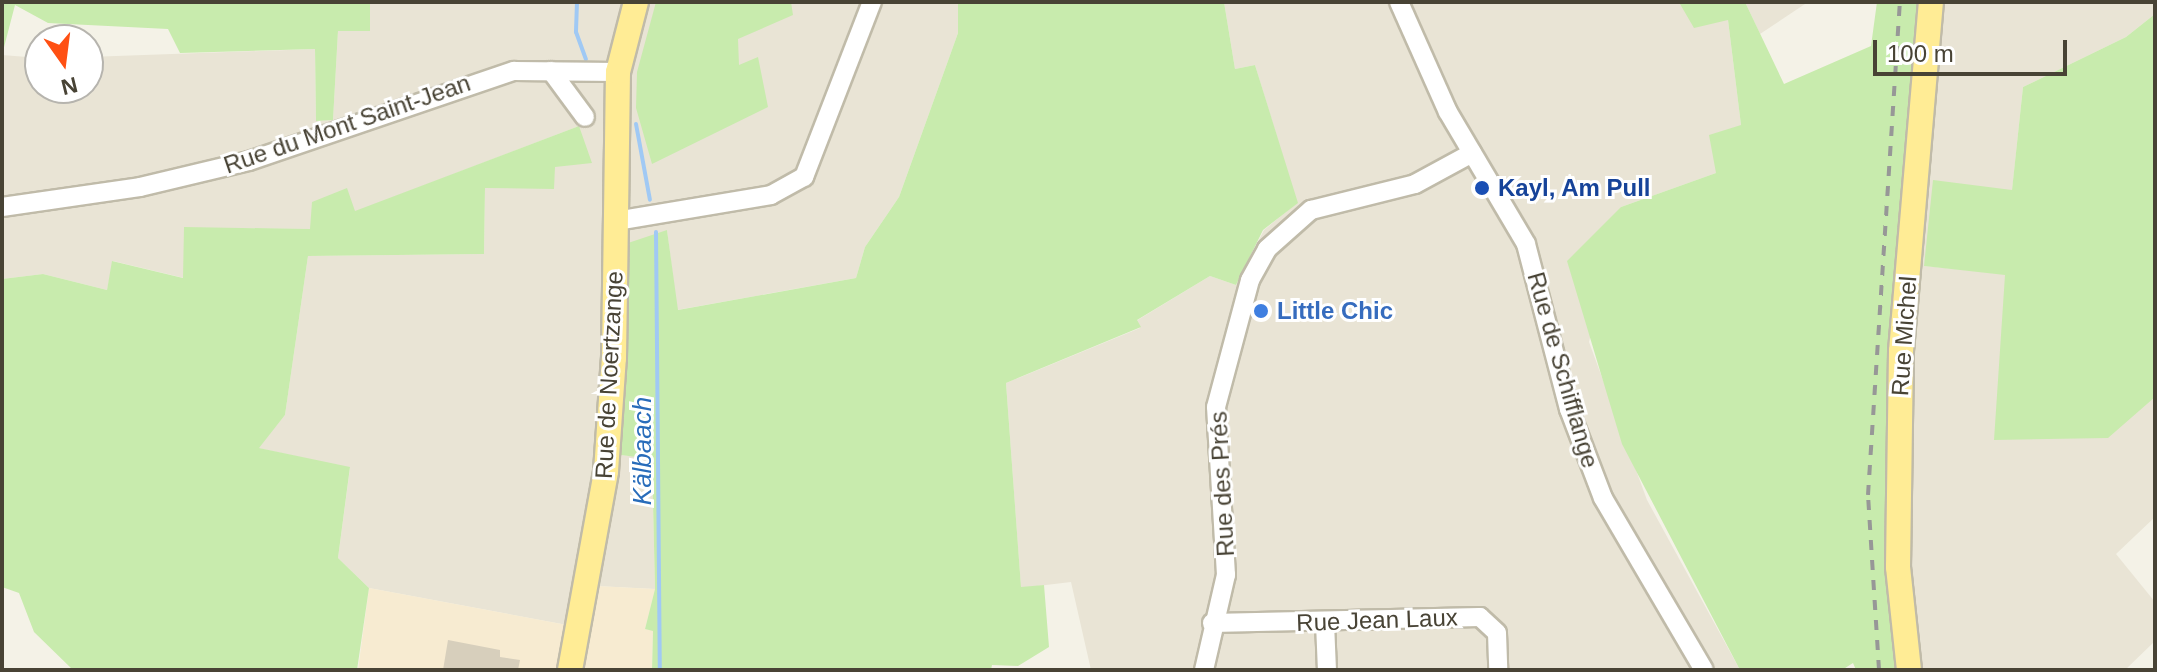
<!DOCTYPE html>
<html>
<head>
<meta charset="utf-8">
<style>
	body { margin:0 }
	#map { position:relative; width:2157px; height:672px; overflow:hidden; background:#f4f2e7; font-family:Arial,sans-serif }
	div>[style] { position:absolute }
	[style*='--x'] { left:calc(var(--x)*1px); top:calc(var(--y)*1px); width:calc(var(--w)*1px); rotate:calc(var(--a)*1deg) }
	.residential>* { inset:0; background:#e9e4d5 }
	.commercial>* { inset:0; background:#f7ebd1 }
	.green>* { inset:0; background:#c8ebad }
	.stream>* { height:4px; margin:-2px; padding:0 2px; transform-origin:2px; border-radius:2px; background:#a0c9f4 }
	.building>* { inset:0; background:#d7cfbc }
	.roads { filter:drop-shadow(2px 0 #c0bba9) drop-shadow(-2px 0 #c0bba9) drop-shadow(0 2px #c0bba9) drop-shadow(0 -2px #c0bba9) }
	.minor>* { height:18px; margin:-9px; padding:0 9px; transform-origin:9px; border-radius:9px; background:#fff }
	.major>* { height:24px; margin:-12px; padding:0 12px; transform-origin:12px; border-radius:12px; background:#ffec95 }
	.rail>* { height:4px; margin-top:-2px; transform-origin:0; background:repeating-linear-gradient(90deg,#979797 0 10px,transparent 0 20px) }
	.dots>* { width:22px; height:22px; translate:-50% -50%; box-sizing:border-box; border:4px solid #fff; border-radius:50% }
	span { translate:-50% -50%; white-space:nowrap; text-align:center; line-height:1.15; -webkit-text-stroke:6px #fff; paint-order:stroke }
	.street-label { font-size:24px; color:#484335 }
	.transit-label { font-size:24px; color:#164399; font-weight:700 }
	.left { translate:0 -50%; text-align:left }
	.shop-label { font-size:24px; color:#366cbe; font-weight:700 }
	.water-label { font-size:26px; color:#286cba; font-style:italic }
	.frame { position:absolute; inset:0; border:4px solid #484335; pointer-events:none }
	.north { position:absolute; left:24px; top:24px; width:80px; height:80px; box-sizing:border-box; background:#fff; border:2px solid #b6b4ae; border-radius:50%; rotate:166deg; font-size:22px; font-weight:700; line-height:32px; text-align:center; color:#484335 }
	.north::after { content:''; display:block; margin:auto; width:28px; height:36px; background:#ff5013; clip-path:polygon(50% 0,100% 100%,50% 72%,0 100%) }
	.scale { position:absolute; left:1873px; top:40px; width:194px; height:36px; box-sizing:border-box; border:4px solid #484335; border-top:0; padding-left:10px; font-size:24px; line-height:28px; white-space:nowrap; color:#484335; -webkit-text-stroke:6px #fff; paint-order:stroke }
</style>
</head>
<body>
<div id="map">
	<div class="residential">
		<div style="clip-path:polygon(370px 2px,958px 2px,958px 33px,899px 197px,865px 247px,856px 278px,677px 310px,667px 230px,626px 291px,621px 455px,652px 458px,655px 589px,596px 586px,567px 625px,369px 588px,338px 558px,350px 468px,258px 448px,285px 415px,308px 256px,484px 254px,485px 188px,555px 167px,579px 126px,310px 229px,184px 228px,184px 278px,113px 261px,107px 290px,43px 274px,2px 279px,2px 55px,40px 58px,40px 88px,88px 88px,88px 57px,315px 49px,316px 121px,333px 120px,338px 31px,370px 31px)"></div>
		<div style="clip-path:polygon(1224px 2px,1687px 2px,1681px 4px,1728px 20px,1741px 125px,1716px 173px,1621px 207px,1589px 342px,1647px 500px,1740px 670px,1091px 670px,1071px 582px,1021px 588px,1006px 383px,1140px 328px,1136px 321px,1210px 276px,1236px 285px,1264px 230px,1297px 203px,1255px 65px,1235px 69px)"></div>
		<div style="clip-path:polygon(1745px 2px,1808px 2px,1760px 34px)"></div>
		<div style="clip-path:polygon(1924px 2px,2155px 2px,2155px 14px,2126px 37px,2023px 87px,2012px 191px,1925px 266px,2006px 274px,2155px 397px,2155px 517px,2116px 554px,2155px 602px,2155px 641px,2125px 670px,1903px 670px,1899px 641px)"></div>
	</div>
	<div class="commercial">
		<div style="clip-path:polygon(596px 586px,655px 589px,645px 629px,653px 630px,652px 670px,579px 670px)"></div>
		<div style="clip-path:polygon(369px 588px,567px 625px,559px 670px,358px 670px)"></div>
	</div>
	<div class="green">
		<div style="clip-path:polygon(2px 2px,370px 2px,370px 31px,338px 31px,333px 120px,316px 121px,315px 49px,180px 53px,168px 29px,48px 23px,15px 5px,2px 55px)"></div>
		<div style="clip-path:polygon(656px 2px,791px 2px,793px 15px,738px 39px,739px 65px,758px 57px,768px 107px,652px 164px,636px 108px,637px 72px)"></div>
		<div style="clip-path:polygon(958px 2px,1224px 2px,1235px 69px,1255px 65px,1298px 203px,1263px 230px,1236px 285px,1210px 276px,1137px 320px,1141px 327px,1006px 383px,1021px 587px,1044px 585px,1049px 647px,1018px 666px,992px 665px,991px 670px,652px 670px,653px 631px,645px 629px,655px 589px,652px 459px,621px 455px,628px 243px,667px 230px,678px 310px,856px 278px,865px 247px,899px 197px,958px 33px)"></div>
		<div style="clip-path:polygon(1745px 2px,1784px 84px,1871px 46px,1877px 2px,1924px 2px,1903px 670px,1856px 670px,1853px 663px,1842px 670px,1740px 670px,1622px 444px,1567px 261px,1621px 207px,1716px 173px,1709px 135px,1741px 125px,1728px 20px,1694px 28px,1680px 4px)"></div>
		<div style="clip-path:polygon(2155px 14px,2155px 397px,2108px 438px,1994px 440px,2005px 275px,1924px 266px,1933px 180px,2012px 190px,2023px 87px,2126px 37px)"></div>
		<div style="clip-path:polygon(579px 126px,592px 163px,555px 167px,554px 189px,485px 188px,484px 254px,308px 256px,285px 415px,259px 448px,350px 467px,338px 558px,369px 588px,357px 670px,73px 670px,34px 632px,19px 593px,2px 587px,2px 279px,43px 274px,107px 290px,112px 261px,183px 278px,184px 227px,310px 229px,312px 202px,347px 188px,355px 211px)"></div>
	</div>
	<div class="stream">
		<div style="--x:577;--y:2;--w:30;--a:92"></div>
		<div style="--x:576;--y:32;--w:29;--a:70"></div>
		<div style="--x:636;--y:124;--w:77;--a:79.6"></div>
		<div style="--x:656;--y:232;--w:438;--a:89.5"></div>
	</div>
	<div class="building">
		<div style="clip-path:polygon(448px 640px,500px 650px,500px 657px,520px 660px,518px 670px,443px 670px)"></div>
	</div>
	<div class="roads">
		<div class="minor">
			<div style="--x:1399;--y:2;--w:120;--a:66"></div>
			<div style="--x:1448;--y:112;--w:153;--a:59.4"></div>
			<div style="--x:1526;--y:244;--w:171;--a:75.4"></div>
			<div style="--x:1569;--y:409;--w:95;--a:69.1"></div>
			<div style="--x:1603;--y:498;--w:199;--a:59.6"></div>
			<div style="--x:551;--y:71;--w:57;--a:53.5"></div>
			<div style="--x:2;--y:207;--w:139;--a:-8.2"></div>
			<div style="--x:140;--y:187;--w:112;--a:-13.4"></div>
			<div style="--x:249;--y:161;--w:280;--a:-18.8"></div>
			<div style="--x:514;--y:71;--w:104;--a:0.6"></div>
			<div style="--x:616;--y:221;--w:157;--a:-9.5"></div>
			<div style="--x:771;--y:195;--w:38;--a:-29"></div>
			<div style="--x:804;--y:177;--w:188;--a:-68.8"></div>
			<div style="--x:1212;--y:623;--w:268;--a:-1.3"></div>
			<div style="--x:1480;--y:617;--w:23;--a:43"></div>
			<div style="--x:1497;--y:633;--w:37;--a:88"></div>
			<div style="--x:1325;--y:623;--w:47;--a:87.6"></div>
			<div style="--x:1204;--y:670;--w:98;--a:-77"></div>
			<div style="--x:1226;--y:575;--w:168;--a:-93.4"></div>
			<div style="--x:1216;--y:407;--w:131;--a:-75"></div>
			<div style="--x:1250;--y:280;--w:35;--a:-61"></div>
			<div style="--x:1267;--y:249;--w:59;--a:-41.6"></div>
			<div style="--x:1311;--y:210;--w:107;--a:-14"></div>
			<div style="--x:1415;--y:184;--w:65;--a:-28.5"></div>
		</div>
		<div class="major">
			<div style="--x:570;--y:670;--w:202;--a:-79.7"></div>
			<div style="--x:606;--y:471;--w:113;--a:-86"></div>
			<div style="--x:614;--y:358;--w:286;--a:-89.2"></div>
			<div style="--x:618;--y:72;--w:72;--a:-75.6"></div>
			<div style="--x:1909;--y:670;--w:104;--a:-96.1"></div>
			<div style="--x:1898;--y:567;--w:216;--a:-89.2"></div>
			<div style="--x:1901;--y:351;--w:350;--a:-85.1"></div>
		</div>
	</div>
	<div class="rail">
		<div style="--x:1879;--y:670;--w:175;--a:-93.6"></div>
		<div style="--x:1868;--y:495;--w:494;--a:-86.3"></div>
	</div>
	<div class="dots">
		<div style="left:1482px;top:188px;background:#1a4fb4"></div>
		<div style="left:1261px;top:311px;background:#3f7fe0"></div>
	</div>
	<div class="street-label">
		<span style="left:347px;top:124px;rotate:-19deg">Rue du Mont Saint-Jean</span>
		<span style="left:1904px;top:336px;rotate:-86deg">Rue Michel</span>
		<span style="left:1563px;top:370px;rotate:74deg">Rue de Schifflange</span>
		<span style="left:609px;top:375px;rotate:-87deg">Rue de Noertzange</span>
		<span style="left:1222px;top:484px;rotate:-93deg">Rue des Prés</span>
		<span style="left:1377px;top:620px;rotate:-2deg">Rue Jean Laux</span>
	</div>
	<div class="transit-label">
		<span class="left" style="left:1498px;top:188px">Kayl, Am Pull</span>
	</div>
	<div class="shop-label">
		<span class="left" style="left:1277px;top:311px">Little Chic</span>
	</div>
	<div class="water-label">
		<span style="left:643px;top:451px;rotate:-90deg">Kälbaach</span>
	</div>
	<div class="frame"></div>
	<div class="north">N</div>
	<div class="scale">100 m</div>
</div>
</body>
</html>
